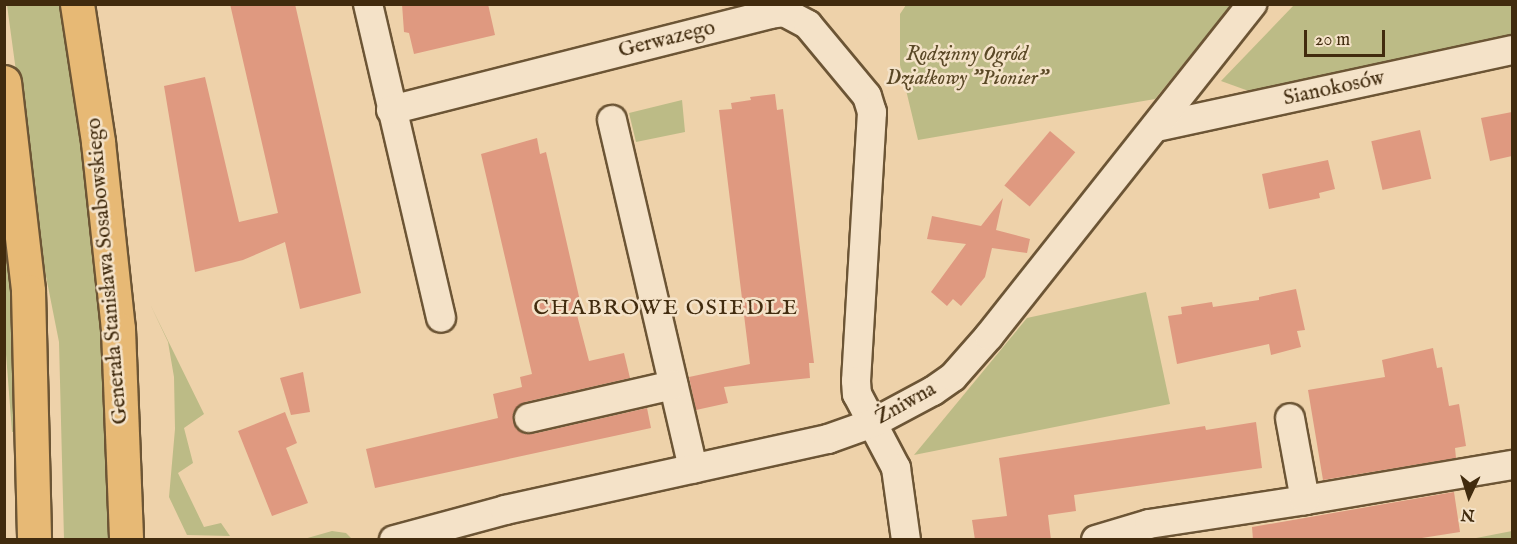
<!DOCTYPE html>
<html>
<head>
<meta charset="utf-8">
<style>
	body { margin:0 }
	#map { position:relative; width:1517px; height:544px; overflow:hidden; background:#eed2aa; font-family:"IM FELL English",serif }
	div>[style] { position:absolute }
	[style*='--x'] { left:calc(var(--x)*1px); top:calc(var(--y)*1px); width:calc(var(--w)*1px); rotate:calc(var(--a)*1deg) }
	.green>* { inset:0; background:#bcbb86 }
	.building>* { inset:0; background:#df9980; transform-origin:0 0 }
	.roads { filter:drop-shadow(2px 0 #6c5535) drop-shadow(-2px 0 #6c5535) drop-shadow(0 2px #6c5535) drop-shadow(0 -2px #6c5535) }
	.minor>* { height:28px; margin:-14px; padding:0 14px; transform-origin:14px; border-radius:14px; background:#f4e2c8 }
	.major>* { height:33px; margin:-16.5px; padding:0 16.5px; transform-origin:16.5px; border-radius:16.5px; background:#e7b975 }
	span { translate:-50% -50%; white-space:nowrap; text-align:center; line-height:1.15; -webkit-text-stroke:5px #f4e2c8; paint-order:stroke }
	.street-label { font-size:21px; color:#412b0e }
	.park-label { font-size:21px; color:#5a4826; font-style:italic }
	.neighbourhood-label { font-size:22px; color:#412b0e; letter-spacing:1.5px }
	.frame { position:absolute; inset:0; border:6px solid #412b0e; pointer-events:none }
	.north { position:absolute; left:1439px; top:466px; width:60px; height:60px; -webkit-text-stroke:4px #f4e2c8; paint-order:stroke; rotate:184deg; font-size:16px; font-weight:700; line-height:24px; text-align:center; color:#412b0e }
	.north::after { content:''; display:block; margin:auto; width:21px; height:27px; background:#412b0e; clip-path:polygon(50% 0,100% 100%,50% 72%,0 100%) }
	.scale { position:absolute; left:1304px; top:30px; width:81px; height:27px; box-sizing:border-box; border:3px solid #412b0e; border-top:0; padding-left:8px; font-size:18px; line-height:21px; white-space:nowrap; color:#412b0e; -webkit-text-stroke:4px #f4e2c8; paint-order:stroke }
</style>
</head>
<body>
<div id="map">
	<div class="green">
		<div style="clip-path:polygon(7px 5px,64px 5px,101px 314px,111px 539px,64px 539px,59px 342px,39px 241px)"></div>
		<div style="clip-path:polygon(906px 5px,906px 4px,1231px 5px,1155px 99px,918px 140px,900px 65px,900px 14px)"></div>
		<div style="clip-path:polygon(1294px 5px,1512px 5px,1512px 38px,1257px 94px,1221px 81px)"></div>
		<div style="clip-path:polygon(682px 100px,685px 132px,636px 142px,629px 113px)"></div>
		<div style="clip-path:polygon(4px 242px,11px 257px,19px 431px,12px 432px,5px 341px)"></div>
		<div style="clip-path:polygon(1146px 292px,1170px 404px,914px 455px,1027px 318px)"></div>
		<div style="clip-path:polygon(150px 304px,204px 414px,184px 428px,193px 463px,178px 473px,204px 527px,221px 523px,230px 536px,187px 535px,169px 497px,175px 429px,174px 377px,168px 342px)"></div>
		<div style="clip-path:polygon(332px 531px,346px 533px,352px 539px,304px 539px)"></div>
		<div style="clip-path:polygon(1512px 531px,1512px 539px,1471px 539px)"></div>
	</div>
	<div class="building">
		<div style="clip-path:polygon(230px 4px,295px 4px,361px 293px,300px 309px,285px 242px,243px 260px,195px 272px,164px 86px,205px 77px,239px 222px,278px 213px)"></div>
		<div style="clip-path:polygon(402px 4px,488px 4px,495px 35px,414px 54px,409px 33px,404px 32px)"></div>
		<div style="clip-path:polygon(775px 94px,777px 110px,783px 109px,789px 158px,814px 363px,809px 363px,810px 378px,724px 387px,728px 403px,696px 410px,689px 377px,750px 364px,719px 110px,732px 109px,731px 103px,751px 100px,750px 97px)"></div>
		<div style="clip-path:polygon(1512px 112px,1512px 156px,1490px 161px,1481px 118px)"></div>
		<div style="left:1420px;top:130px;width:50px;height:50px;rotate:77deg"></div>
		<div style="left:1050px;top:131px;width:33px;height:71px;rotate:40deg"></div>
		<div style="clip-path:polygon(537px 138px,540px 154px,546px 152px,583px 314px,577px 315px,589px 361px,624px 353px,630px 378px,525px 402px,513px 413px,513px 422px,524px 434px,533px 434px,647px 408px,651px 428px,375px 488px,366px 449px,498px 418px,493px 394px,522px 387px,520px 377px,532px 374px,481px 154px)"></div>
		<div style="clip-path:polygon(1328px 160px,1335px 189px,1319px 193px,1320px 198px,1269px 209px,1262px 174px)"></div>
		<div style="clip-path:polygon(1003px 198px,996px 230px,1030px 239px,1027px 253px,992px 248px,985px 277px,961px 306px,953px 299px,947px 306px,931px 292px,966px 244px,927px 239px,932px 216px,981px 226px)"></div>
		<div style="clip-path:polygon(1296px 289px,1305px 330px,1297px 331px,1301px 347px,1271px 355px,1269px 344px,1177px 364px,1168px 316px,1182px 314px,1181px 307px,1212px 302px,1213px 307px,1259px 300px,1259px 297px)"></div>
		<div style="clip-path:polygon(1433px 348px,1437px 368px,1442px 367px,1449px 406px,1459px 404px,1466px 446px,1455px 448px,1456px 458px,1323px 480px,1308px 390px,1385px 377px,1382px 360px)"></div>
		<div style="clip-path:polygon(303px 372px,310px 412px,291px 415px,280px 378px)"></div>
		<div style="clip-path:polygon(285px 412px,297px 443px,286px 448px,308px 503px,272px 516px,238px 431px)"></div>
		<div style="clip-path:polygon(1256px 422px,1262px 468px,1074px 495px,1076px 511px,1048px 515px,1051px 540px,975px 540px,972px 520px,1007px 516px,999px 458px,1205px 426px,1206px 430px)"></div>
		<div style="clip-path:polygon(1454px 492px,1460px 532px,1409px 540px,1253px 540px,1252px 527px)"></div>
	</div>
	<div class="roads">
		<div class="minor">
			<div style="--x:368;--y:4;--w:322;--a:76.9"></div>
			<div style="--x:391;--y:110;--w:391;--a:-14.2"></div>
			<div style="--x:770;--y:14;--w:14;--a:-8"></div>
			<div style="--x:784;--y:12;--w:27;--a:28"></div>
			<div style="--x:808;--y:25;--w:92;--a:50.3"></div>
			<div style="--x:867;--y:96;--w:17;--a:73"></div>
			<div style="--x:872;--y:112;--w:269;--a:93.4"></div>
			<div style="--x:856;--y:381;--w:13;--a:86"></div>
			<div style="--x:857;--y:394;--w:84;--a:62.2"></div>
			<div style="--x:896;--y:468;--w:73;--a:82.1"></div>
			<div style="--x:612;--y:120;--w:358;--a:76.9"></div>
			<div style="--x:1156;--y:127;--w:364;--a:-12.2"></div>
			<div style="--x:529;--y:418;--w:148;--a:-12.9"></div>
			<div style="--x:1305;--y:500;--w:210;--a:-9.6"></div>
			<div style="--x:394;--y:540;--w:115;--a:-15.1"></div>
			<div style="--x:505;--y:510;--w:331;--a:-12.4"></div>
			<div style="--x:828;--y:439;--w:48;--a:-19.6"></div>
			<div style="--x:873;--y:423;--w:68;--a:-28.1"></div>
			<div style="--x:933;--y:391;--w:24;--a:-35"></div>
			<div style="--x:953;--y:377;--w:55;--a:-48.7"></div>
			<div style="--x:989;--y:336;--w:424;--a:-51.6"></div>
			<div style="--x:1096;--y:540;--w:55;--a:-16.8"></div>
			<div style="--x:1149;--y:524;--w:158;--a:-8.7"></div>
			<div style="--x:1305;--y:500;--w:83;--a:-100.4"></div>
		</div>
		<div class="major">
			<div style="--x:77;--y:4;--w:140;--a:81.3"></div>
			<div style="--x:98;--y:142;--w:188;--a:83.9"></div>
			<div style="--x:118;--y:329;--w:211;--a:87.8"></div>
			<div style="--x:4;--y:82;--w:210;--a:83.4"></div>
			<div style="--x:28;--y:291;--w:249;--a:88.6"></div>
		</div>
	</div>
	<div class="street-label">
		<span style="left:667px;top:40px;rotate:-14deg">Gerwazego</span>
		<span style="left:1334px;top:89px;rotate:-12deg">Sianokosów</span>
		<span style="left:108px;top:271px;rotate:-95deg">Generała Stanisława Sosabowskiego</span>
		<span style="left:906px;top:404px;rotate:-29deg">Żniwna</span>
	</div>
	<div class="park-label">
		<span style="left:967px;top:67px">Rodzinny Ogród<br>Działkowy "Pionier"</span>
	</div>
	<div class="neighbourhood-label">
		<span style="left:666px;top:309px">CHABROWE OSIEDLE</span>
	</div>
	<div class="frame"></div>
	<div class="north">N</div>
	<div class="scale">20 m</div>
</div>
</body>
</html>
